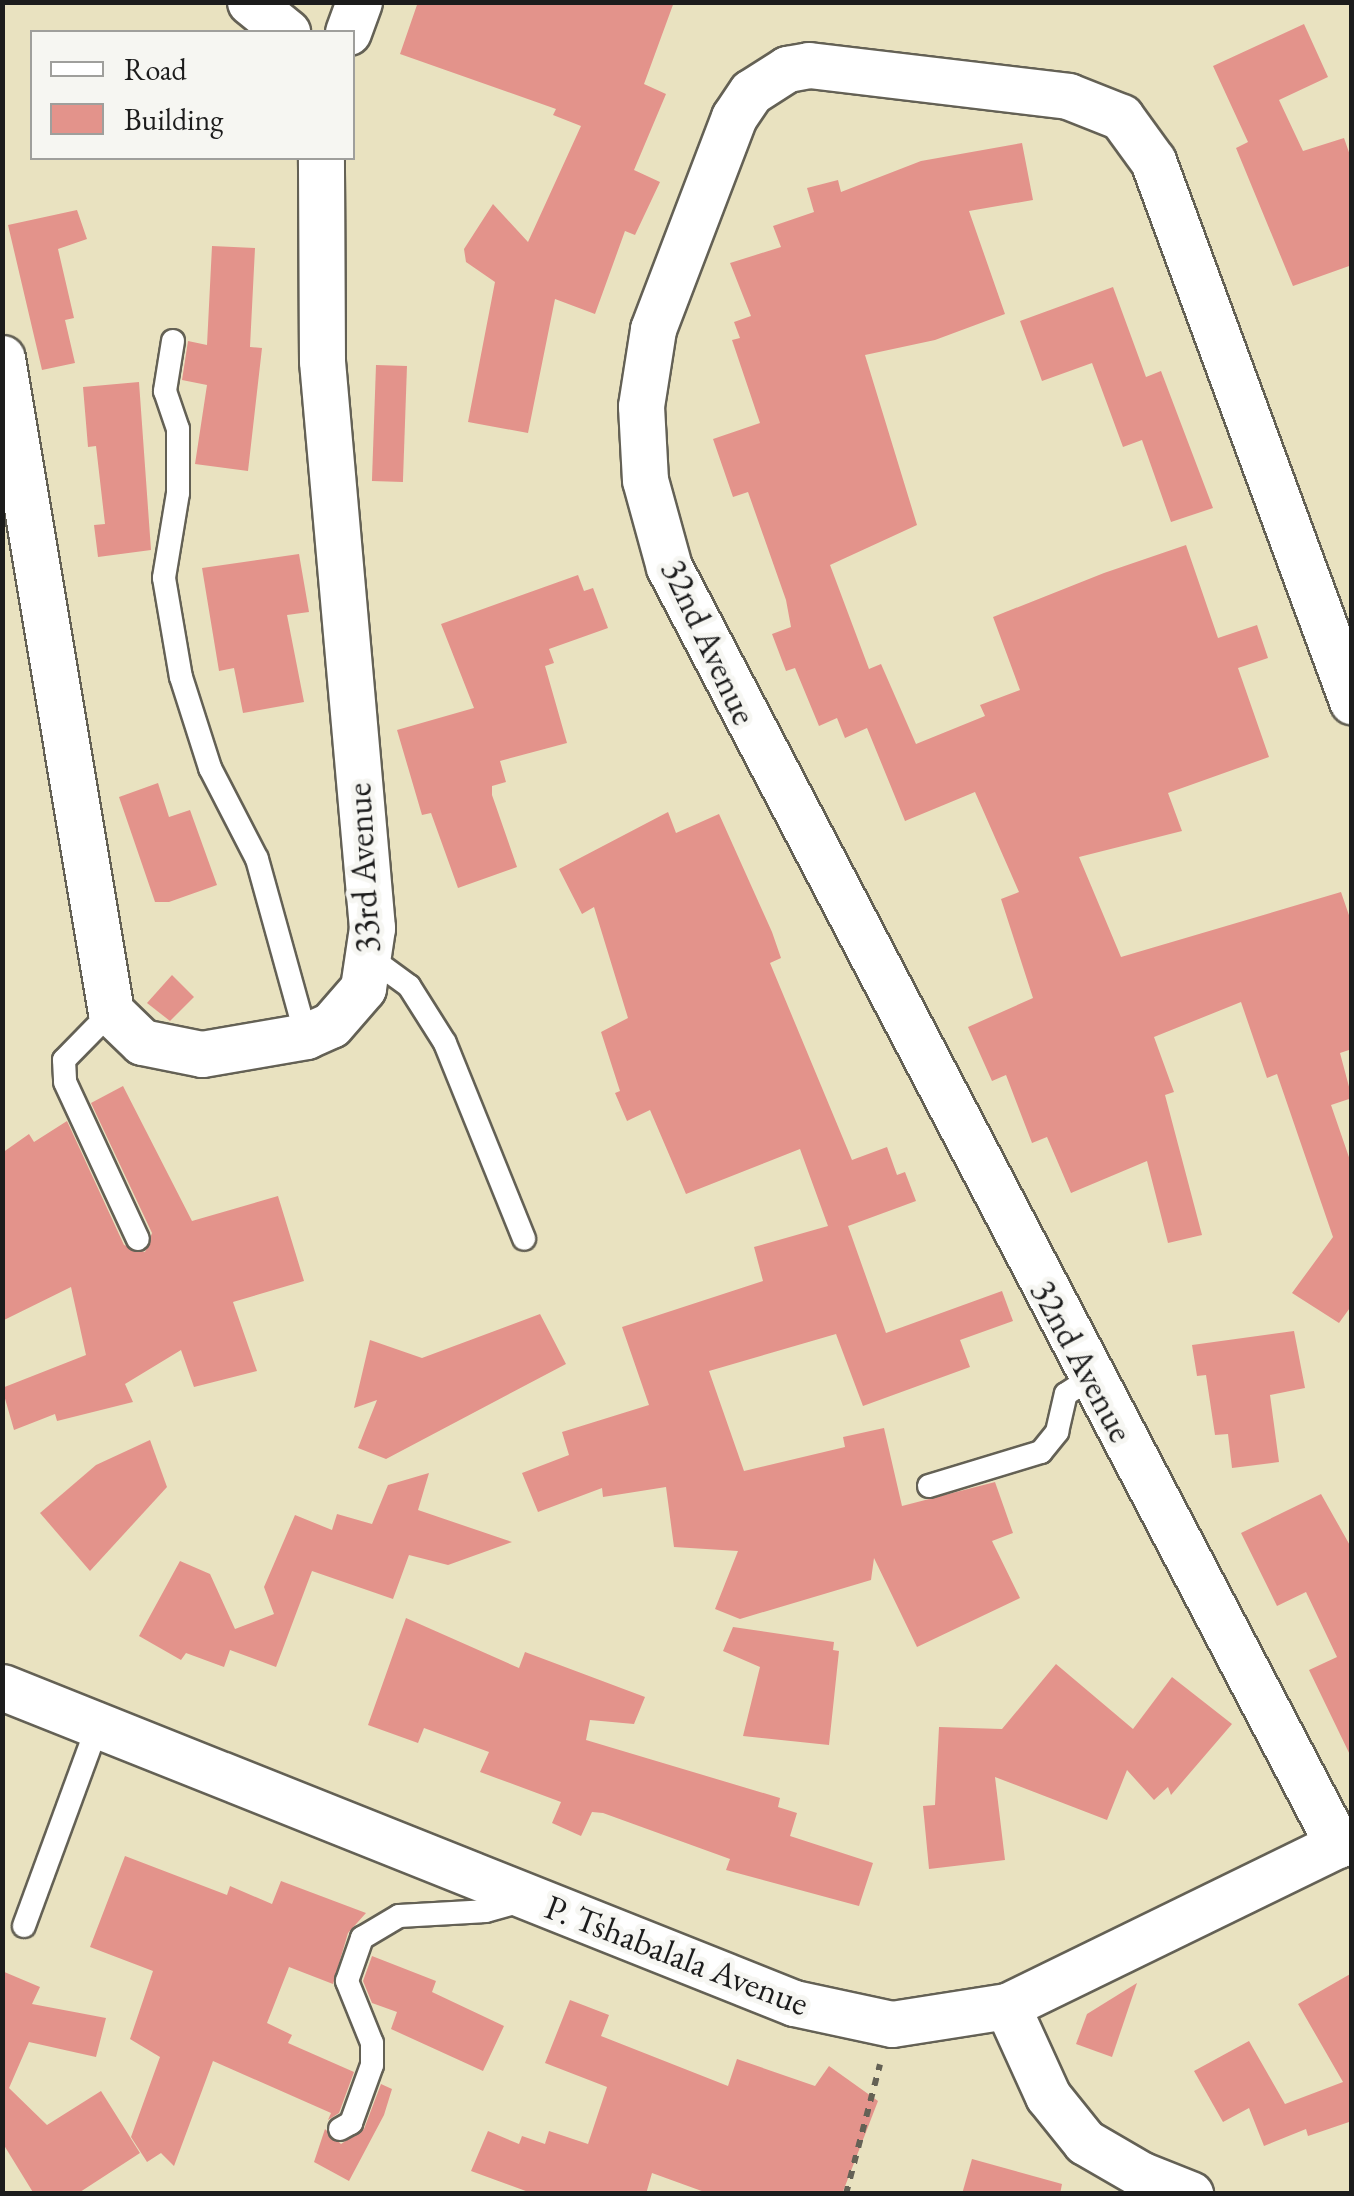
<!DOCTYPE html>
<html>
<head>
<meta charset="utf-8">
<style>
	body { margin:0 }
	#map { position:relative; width:1354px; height:2196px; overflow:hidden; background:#e9e2c0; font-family:"EB Garamond",serif }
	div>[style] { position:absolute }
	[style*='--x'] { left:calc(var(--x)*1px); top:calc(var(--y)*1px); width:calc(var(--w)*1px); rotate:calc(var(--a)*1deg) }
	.building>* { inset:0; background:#e3938b; transform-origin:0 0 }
	.path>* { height:6px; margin-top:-3px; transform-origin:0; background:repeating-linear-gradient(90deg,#646155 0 8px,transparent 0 16px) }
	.roads { filter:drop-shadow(2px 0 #646155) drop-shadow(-2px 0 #646155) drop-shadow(0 2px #646155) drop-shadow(0 -2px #646155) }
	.service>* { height:22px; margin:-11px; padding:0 11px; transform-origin:11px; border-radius:11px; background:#fff }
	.minor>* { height:45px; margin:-22.5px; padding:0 22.5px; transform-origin:22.5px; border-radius:22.5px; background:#fff }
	span { translate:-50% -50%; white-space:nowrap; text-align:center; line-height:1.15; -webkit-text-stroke:10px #f6f6f2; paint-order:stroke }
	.street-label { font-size:35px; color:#1c1c1c }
	.frame { position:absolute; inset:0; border:5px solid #1c1c1c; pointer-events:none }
	.legend { position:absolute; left:30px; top:30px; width:325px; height:130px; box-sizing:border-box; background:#f6f6f2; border:2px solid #9f9f9c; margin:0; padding:12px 18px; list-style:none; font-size:30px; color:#1c1c1c }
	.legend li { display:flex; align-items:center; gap:20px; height:50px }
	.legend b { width:50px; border:2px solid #9f9f9c }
</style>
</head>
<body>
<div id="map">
	<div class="building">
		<div style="clip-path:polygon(418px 2px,674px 2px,644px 84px,666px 94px,634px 170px,660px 182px,635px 235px,625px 231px,595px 314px,555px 299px,528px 433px,468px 422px,495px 282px,466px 262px,464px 249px,493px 204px,528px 242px,581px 126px,553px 115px,556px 109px,400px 54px)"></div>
		<div style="clip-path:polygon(1304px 24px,1328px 77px,1279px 100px,1303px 151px,1344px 138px,1352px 161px,1352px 265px,1293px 286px,1236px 148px,1248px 142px,1213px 66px)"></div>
		<div style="clip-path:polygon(1022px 143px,1033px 200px,969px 211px,1005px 314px,935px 340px,865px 355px,917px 525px,830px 565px,869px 669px,881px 664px,916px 744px,985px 716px,980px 705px,1020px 690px,993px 617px,1104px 573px,1186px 545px,1218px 638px,1257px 625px,1268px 658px,1238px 668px,1269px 757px,1168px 793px,1182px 831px,1079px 857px,1121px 957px,1341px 892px,1352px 924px,1352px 1049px,1340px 1053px,1352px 1098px,1331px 1105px,1352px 1166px,1352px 1305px,1339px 1323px,1292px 1293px,1333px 1237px,1277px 1074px,1267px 1078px,1241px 1002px,1154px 1037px,1174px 1092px,1165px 1095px,1202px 1235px,1168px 1243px,1147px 1161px,1071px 1193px,1047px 1137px,1032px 1143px,1006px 1075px,992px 1081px,968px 1027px,1033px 998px,1001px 899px,1019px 892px,975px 792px,905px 821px,867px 728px,845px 738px,837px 718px,819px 726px,795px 668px,786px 671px,772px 634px,791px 627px,786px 600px,748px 492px,733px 497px,713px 439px,760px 423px,732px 340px,740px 338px,734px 322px,751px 316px,730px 263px,781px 247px,773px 226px,814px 212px,807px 188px,838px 180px,841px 192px,921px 161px)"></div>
		<div style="clip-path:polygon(77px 210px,87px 239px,58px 249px,74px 318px,65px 320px,75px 363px,42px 370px,8px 225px)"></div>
		<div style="clip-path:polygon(212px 246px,255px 248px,250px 347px,262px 348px,248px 471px,195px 464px,207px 385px,182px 380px,188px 341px,207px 345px)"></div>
		<div style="clip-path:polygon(1113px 287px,1146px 377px,1161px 371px,1213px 508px,1171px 522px,1142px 440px,1123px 447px,1092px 363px,1042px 381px,1020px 321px)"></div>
		<div style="left:376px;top:365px;width:31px;height:116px;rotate:2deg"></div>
		<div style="clip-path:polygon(139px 382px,151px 550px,98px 557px,94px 525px,105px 524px,96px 446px,88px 447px,83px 387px)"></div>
		<div style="clip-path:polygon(299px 554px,309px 612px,287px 615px,304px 702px,243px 713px,234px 668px,219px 671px,202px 568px)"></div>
		<div style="clip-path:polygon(578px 575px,584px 591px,593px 588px,608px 628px,549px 649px,554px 663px,545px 666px,567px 743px,500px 761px,506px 782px,492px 786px,492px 795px,517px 867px,458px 888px,431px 813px,422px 815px,397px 730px,474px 708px,441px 624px)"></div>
		<div style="clip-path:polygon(158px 783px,169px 817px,190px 810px,217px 885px,169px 902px,155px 902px,119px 797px)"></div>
		<div style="clip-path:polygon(668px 812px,676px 833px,719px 814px,772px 932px,781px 958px,770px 963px,852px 1160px,887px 1147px,897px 1175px,905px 1172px,916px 1201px,848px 1226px,886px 1333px,1002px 1291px,1013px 1321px,960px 1340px,970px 1367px,863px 1406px,836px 1334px,709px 1371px,744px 1471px,845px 1447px,843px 1437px,884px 1428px,902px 1506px,995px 1482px,1013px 1533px,992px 1541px,1020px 1598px,917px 1647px,874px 1558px,871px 1580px,740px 1619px,715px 1609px,738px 1551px,674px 1547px,666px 1487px,603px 1497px,602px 1488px,538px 1512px,522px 1473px,569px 1455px,562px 1432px,649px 1405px,622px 1327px,763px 1281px,754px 1247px,828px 1226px,800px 1149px,686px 1194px,650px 1110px,627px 1121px,615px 1093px,620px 1091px,601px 1032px,628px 1018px,594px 907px,582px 914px,559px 869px)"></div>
		<div style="clip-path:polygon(172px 975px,194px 997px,170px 1021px,147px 1003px)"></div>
		<div style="clip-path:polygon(123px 1086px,192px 1221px,278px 1196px,304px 1281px,233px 1302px,257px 1371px,194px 1387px,181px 1350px,125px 1384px,133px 1402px,57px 1421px,55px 1414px,14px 1430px,2px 1388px,86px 1355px,71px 1287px,2px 1321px,2px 1153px,29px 1134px,34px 1142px,67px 1121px,124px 1245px,145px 1252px,152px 1233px,91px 1103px)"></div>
		<div style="clip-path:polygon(540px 1314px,566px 1364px,386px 1459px,358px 1448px,377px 1400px,354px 1408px,370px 1340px,422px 1358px)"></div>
		<div style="clip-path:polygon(1294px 1331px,1305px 1388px,1270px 1395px,1279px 1462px,1232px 1468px,1228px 1434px,1215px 1435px,1206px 1375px,1197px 1376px,1192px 1345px)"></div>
		<div style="clip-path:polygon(150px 1440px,167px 1487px,90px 1571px,40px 1513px,96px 1465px)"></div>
		<div style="clip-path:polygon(429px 1473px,418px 1510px,512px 1542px,448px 1565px,409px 1555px,393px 1599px,312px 1571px,276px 1667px,230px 1650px,224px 1667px,186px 1653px,181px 1660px,139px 1636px,180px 1561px,210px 1574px,235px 1629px,274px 1614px,264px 1587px,295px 1515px,332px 1530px,337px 1514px,372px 1524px,388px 1485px)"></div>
		<div style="clip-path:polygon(1321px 1494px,1352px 1549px,1352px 1759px,1309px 1670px,1337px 1657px,1306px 1592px,1277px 1606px,1241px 1533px)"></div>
		<div style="clip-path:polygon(406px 1618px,519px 1668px,525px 1652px,645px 1697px,634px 1724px,590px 1720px,586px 1740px,780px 1798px,778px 1807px,797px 1813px,790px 1836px,873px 1863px,859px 1906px,726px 1870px,730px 1859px,603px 1813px,592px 1812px,581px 1836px,552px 1823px,561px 1802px,480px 1772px,489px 1752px,424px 1728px,418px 1743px,368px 1725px)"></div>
		<div style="clip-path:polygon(733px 1627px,834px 1642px,833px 1650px,839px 1651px,829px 1745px,743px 1736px,760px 1667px,723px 1651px)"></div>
		<div style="clip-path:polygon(1056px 1664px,1133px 1729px,1172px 1677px,1232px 1724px,1171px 1795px,1168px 1787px,1154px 1800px,1127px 1770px,1107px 1820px,995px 1777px,1005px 1860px,929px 1869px,923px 1806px,935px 1805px,939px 1727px,1002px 1729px)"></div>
		<div style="clip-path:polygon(125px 1856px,227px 1895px,230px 1886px,272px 1904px,281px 1881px,366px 1913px,348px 1933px,333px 1984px,289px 1967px,267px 2023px,292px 2035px,288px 2043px,354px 2072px,339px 2113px,328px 2120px,331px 2113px,213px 2061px,174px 2166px,161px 2153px,147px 2162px,131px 2137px,160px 2057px,130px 2039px,153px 1971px,90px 1947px)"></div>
		<div style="clip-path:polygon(372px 1956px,436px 1981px,432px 1992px,504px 2026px,483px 2071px,391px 2029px,397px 2012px,372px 2003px,363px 1981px)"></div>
		<div style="clip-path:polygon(2px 1971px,40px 1987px,32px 2004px,106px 2018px,96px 2057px,29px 2042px,9px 2088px,47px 2125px,101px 2091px,140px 2153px,77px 2194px,34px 2194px,2px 2142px)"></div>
		<div style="clip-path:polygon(1352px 1973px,1352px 2121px,1308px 2136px,1306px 2129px,1264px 2146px,1249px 2108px,1223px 2122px,1194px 2071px,1249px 2041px,1285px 2104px,1343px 2082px,1298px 2004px)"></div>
		<div style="clip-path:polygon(1137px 1983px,1112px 2057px,1076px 2044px,1087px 2014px)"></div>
		<div style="clip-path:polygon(570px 2000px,609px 2015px,601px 2036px,728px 2086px,737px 2059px,815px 2086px,829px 2066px,878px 2101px,842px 2194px,710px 2194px,652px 2173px,646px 2194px,534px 2194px,471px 2171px,488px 2131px,519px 2144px,522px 2136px,545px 2144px,549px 2131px,588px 2144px,607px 2087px,545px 2063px)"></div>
		<div style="clip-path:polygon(381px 2084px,392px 2089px,384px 2115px,349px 2181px,314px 2162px,325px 2129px,341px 2144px,364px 2129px)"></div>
		<div style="clip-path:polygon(972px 2159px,1062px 2184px,1060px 2194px,962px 2194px)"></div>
	</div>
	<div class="path">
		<div style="--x:846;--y:2194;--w:134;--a:-75.3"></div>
	</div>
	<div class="roads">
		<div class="service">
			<div style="--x:173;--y:341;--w:51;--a:99.1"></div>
			<div style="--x:165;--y:391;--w:40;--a:71.1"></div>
			<div style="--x:178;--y:429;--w:64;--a:90"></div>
			<div style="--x:178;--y:493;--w:86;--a:99.4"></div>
			<div style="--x:164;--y:578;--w:100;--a:80.3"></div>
			<div style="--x:181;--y:677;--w:96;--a:72.3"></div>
			<div style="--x:210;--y:768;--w:102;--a:62.7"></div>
			<div style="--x:257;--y:859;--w:184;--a:74.5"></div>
			<div style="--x:372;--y:959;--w:46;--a:36.1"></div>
			<div style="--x:409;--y:986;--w:67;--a:57.7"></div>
			<div style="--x:445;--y:1043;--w:211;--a:68"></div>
			<div style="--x:111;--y:1012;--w:67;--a:134.4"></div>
			<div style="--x:64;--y:1060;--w:22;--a:87"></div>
			<div style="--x:65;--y:1082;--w:173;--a:65.1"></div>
			<div style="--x:929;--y:1486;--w:117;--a:-16.9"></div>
			<div style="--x:1041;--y:1452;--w:26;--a:-51"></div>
			<div style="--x:1057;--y:1432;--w:39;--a:-77"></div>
			<div style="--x:1066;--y:1394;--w:30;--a:-33"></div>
			<div style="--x:24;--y:1926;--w:214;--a:-69.8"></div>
			<div style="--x:340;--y:2129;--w:13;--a:-29"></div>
			<div style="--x:351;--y:2123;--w:62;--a:-70.1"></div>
			<div style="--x:372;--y:2065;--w:22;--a:-90"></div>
			<div style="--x:372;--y:2043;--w:67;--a:-112"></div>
			<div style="--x:347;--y:1981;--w:46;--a:-70.8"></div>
			<div style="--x:362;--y:1938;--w:43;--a:-30.7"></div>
			<div style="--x:399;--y:1916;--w:87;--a:-3.3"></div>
			<div style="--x:486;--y:1911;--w:41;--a:-15.8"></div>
		</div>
		<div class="minor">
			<div style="--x:250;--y:2;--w:48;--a:39"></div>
			<div style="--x:348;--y:32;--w:32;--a:-70"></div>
			<div style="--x:2;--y:358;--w:663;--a:80.54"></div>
			<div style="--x:111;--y:1012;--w:43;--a:44.1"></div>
			<div style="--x:142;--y:1042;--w:61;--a:11.3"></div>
			<div style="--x:202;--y:1054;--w:106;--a:-9.8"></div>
			<div style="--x:306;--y:1036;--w:27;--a:-24"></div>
			<div style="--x:331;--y:1025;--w:49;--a:-49.1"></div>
			<div style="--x:363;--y:988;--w:61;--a:-81.5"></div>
			<div style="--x:372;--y:928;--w:569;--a:-95.04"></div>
			<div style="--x:322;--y:361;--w:203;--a:-90.3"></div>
			<div style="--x:2;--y:1687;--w:853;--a:21.75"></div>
			<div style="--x:794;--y:2003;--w:100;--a:12.1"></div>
			<div style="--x:892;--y:2024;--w:116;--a:-8.9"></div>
			<div style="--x:1007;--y:2006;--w:384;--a:-26"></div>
			<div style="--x:1338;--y:1845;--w:1443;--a:-117.63"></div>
			<div style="--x:669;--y:567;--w:90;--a:-105.4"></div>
			<div style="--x:645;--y:480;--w:74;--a:-93.1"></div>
			<div style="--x:641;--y:406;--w:78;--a:-81.1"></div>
			<div style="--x:653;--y:329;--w:227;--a:-69.1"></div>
			<div style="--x:734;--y:117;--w:30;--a:-56"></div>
			<div style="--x:751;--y:92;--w:43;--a:-32.6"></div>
			<div style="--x:787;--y:69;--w:22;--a:-10"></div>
			<div style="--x:809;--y:65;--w:261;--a:6.8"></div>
			<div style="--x:1068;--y:96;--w:57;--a:21.6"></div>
			<div style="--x:1121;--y:117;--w:54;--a:54"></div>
			<div style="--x:1153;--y:161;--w:576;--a:69.77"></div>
			<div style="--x:1007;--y:2006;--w:99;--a:65.5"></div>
			<div style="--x:1048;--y:2096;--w:59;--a:51.2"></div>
			<div style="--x:1085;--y:2142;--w:66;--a:30.1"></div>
			<div style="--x:1142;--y:2175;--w:52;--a:21.6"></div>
		</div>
	</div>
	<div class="street-label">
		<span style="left:709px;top:642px;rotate:65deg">32nd Avenue</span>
		<span style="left:363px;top:868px;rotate:-93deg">33rd Avenue</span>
		<span style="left:1082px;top:1361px;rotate:62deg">32nd Avenue</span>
		<span style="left:677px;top:1955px;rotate:21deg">P. Tshabalala Avenue</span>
	</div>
	<div class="frame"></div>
	<ul class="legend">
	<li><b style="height:12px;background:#fff"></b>Road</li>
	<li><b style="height:28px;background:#e3938b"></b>Building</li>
	</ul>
</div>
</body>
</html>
